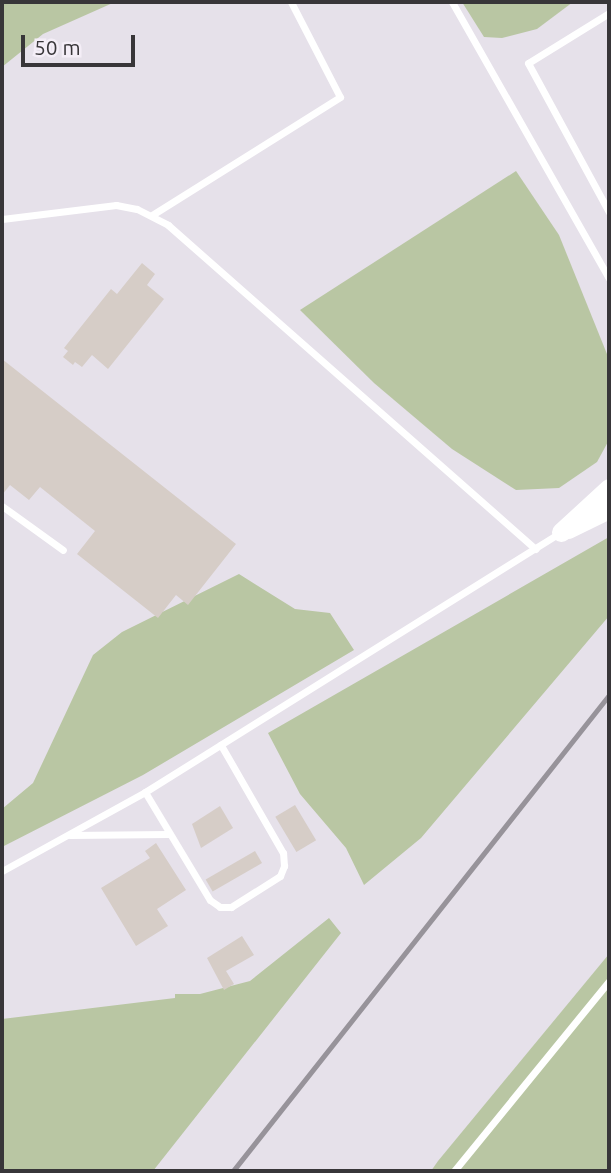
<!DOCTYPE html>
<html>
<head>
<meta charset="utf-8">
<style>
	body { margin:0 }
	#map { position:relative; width:611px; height:1173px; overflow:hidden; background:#e6e1ea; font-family:Ubuntu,sans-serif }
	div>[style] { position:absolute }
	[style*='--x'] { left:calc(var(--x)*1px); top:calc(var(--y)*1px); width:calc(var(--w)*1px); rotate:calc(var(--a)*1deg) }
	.green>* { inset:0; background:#b9c6a3 }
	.building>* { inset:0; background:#d6cdc7; transform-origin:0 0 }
	.lane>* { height:7px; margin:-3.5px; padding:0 3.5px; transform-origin:3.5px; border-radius:3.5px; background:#fff }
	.secondary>* { height:19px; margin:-9.5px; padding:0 9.5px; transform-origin:9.5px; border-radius:9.5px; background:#fff }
	.rail>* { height:4.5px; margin:-2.25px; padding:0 2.25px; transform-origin:2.25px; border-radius:2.25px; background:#97939a }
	span { translate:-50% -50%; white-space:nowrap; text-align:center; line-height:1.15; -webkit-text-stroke:5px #f4eef7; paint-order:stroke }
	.frame { position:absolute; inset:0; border:4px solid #383639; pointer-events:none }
	.scale { position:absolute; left:21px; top:35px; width:114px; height:32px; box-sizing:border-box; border:4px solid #383639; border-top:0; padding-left:9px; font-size:21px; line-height:24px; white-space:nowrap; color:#383639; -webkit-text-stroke:5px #f4eef7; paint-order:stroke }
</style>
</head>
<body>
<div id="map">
	<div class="green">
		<div style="clip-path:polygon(2px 2px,115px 2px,43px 34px,2px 67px)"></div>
		<div style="clip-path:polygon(462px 2px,573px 2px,537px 29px,502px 38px,484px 37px)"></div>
		<div style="clip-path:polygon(516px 171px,559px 235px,609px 359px,609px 440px,597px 462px,559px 488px,516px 490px,452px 449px,374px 383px,300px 310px)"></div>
		<div style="clip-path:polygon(609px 537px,609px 616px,421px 838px,364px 885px,346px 848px,300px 794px,268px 733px)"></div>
		<div style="clip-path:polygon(239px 574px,295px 609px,330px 613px,354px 650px,143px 775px,2px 847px,2px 809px,33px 783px,93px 655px,122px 632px)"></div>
		<div style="clip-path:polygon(329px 918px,341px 933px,153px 1171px,2px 1171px,2px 1019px,175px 998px,175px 994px,200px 994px,250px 981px)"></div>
		<div style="clip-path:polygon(609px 954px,609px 1171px,431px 1171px,438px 1161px)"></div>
	</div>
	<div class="building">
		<div style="clip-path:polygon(142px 263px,155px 274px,147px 285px,164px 299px,108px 369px,92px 355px,82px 367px,75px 362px,73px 365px,63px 357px,68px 351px,64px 348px,111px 289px,117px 294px)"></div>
		<div style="clip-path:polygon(2px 359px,236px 544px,188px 605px,176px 595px,158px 618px,77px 554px,95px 531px,40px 487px,29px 500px,10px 485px,2px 495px)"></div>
		<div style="left:295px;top:805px;width:41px;height:23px;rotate:59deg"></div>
		<div style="clip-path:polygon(220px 806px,233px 828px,201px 848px,192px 824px)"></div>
		<div style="clip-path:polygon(156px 843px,186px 890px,157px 909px,168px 926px,136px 946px,101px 888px,150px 858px,145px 851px)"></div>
		<div style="left:255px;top:851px;width:14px;height:57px;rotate:60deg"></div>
		<div style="clip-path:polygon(242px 936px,254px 955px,226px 971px,234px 984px,224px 990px,207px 958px)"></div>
	</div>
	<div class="lane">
		<div style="--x:452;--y:2;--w:318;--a:60.4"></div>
		<div style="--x:609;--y:13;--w:95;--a:148.3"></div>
		<div style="--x:528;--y:63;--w:170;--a:61.5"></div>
		<div style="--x:152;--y:215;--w:222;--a:-32.1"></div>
		<div style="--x:340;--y:97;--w:107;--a:-117.3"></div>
		<div style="--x:2;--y:219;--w:115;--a:-7"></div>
		<div style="--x:116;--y:205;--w:21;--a:11"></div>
		<div style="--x:137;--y:209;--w:35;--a:27"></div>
		<div style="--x:168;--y:225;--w:490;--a:41.4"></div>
		<div style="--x:2;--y:506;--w:75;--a:35.8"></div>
		<div style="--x:145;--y:792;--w:126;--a:59"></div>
		<div style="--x:210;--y:900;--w:12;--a:35"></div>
		<div style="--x:220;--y:907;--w:11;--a:0"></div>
		<div style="--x:231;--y:907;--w:58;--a:-32.3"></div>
		<div style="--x:280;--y:876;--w:11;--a:-68"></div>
		<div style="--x:284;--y:866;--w:13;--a:-94"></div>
		<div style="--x:283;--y:853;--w:125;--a:-119.9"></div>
		<div style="--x:70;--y:835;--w:98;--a:-0.6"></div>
		<div style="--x:2;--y:871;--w:163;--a:-28.9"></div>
		<div style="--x:145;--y:792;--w:489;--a:-32"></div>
		<div style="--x:454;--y:1171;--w:245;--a:-50.8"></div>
	</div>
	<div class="secondary">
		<div style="--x:568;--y:529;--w:46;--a:-26"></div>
		<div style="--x:561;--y:532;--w:65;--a:-42.5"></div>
	</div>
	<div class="rail">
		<div style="--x:233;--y:1171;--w:607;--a:-51.69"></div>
	</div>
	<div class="frame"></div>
	<div class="scale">50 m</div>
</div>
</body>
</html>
